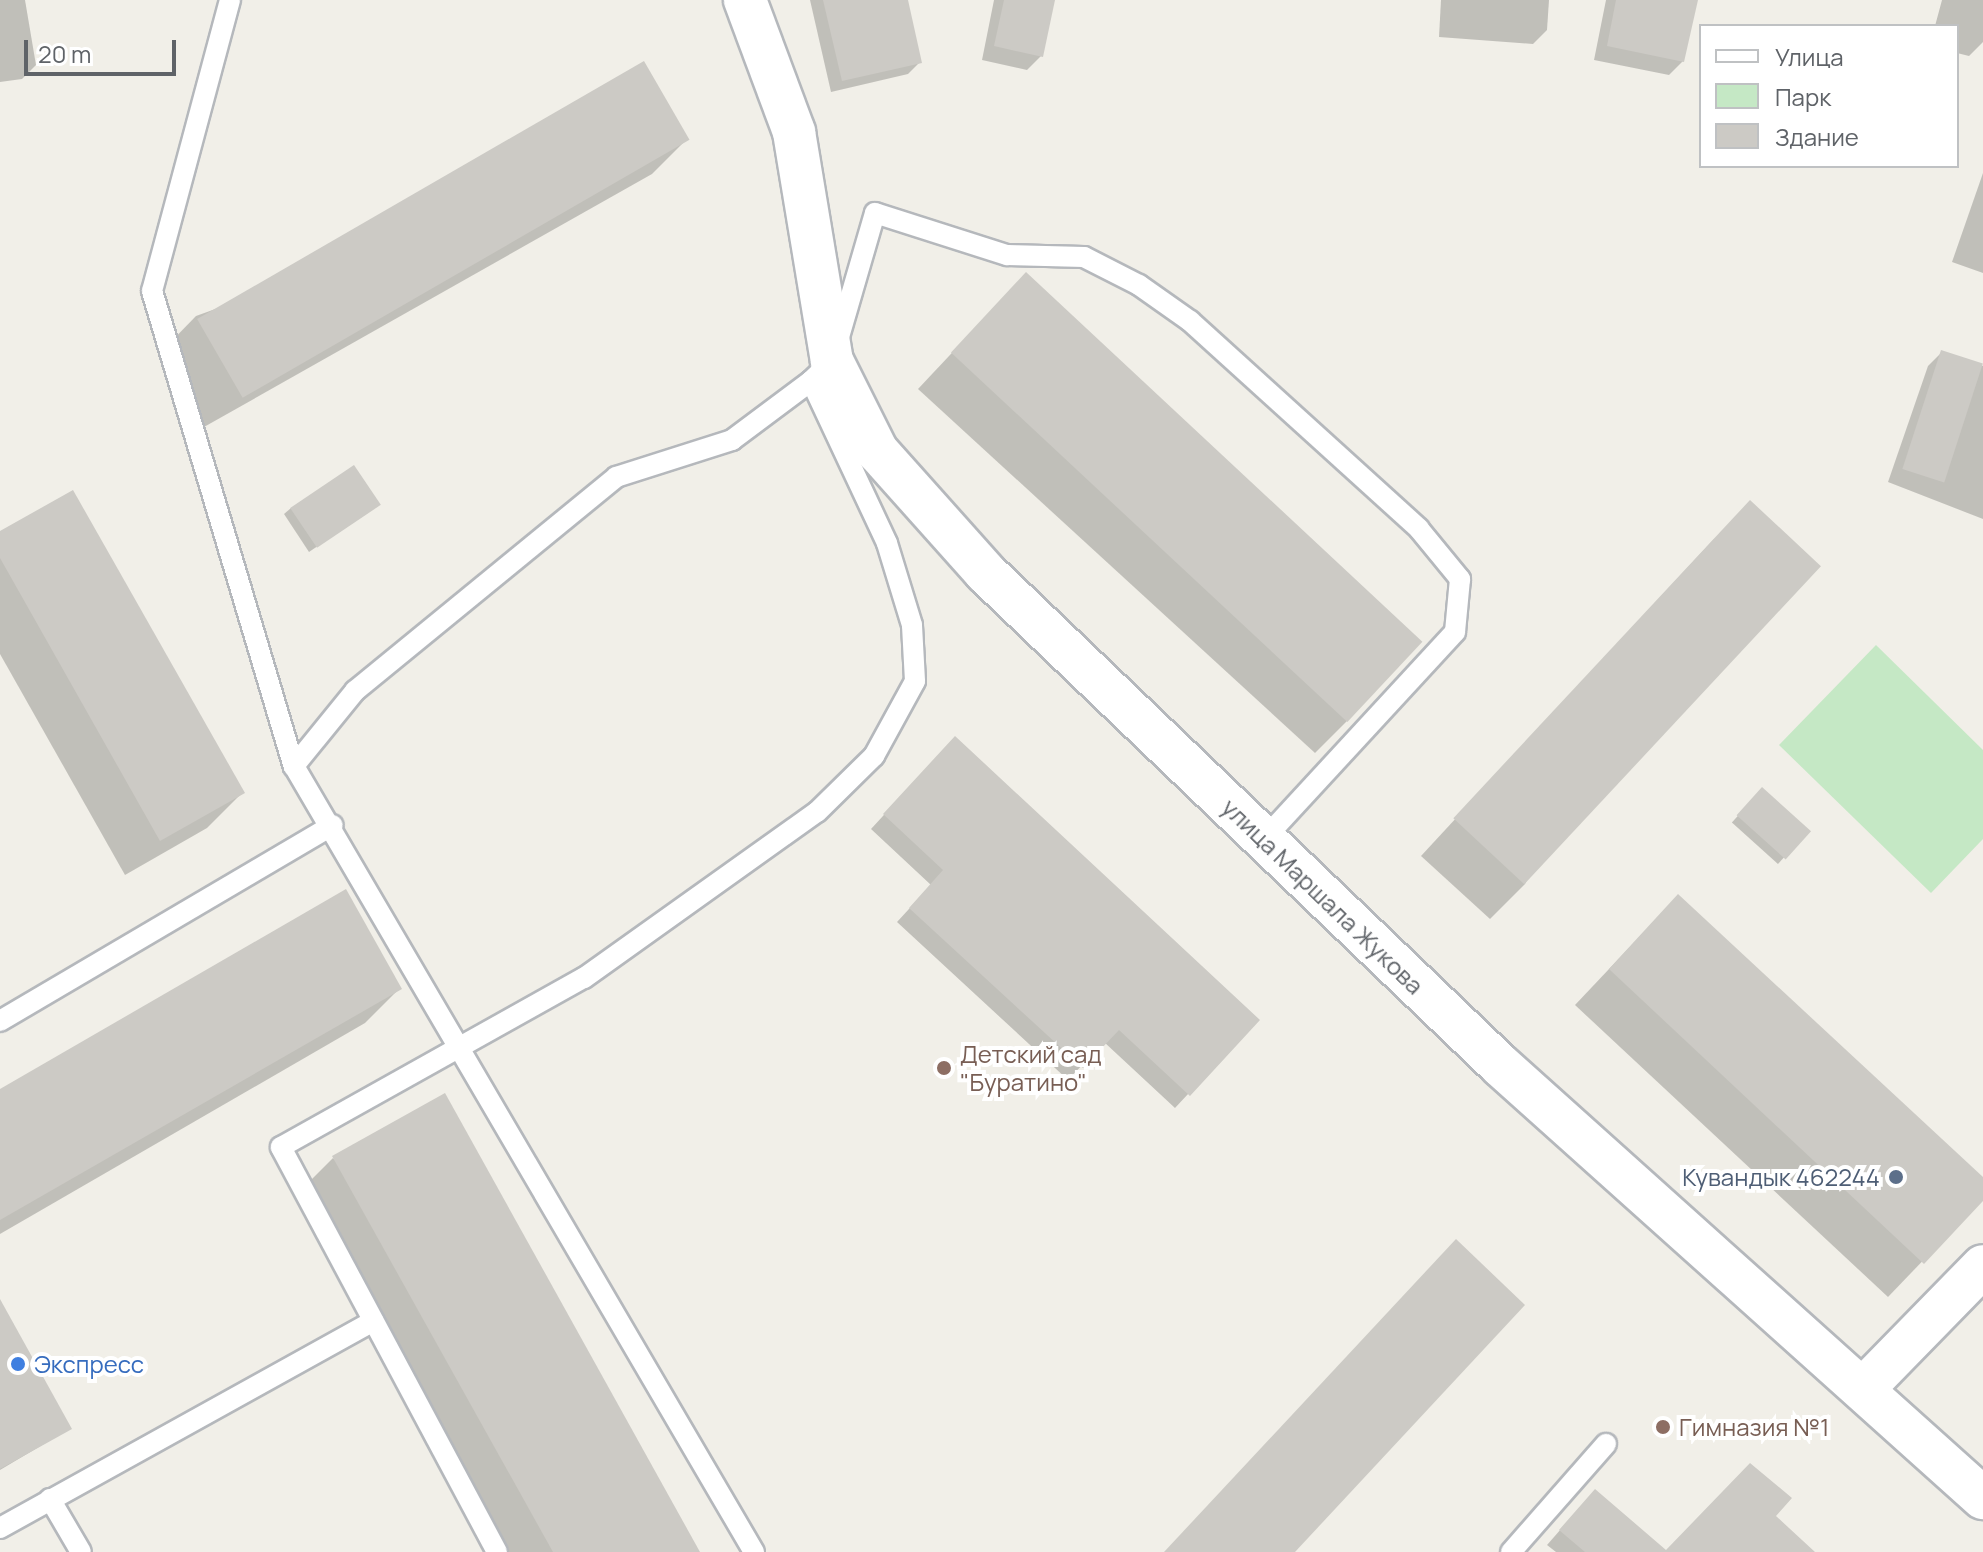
<!DOCTYPE html>
<html>
<head>
<meta charset="utf-8">
<style>
	body { margin:0 }
	#map { position:relative; width:1983px; height:1552px; overflow:hidden; background:#f1efe8; font-family:Manrope,sans-serif }
	div>[style] { position:absolute }
	[style*='--x'] { left:calc(var(--x)*1px); top:calc(var(--y)*1px); width:calc(var(--w)*1px); rotate:calc(var(--a)*1deg) }
	.green>* { inset:0; background:#c5e8c5 }
	.shadow>* { inset:0; background:#0003; transform-origin:0 0 }
	.building>* { inset:0; background:#cccac5; transform-origin:0 0 }
	.roads { filter:drop-shadow(2px 0 #b5b8bc) drop-shadow(-2px 0 #b5b8bc) drop-shadow(0 2px #b5b8bc) drop-shadow(0 -2px #b5b8bc) }
	.service>* { height:20px; margin:-10px; padding:0 10px; transform-origin:10px; border-radius:10px; background:#fff }
	.minor>* { height:42px; margin:-21px; padding:0 21px; transform-origin:21px; border-radius:21px; background:#fff }
	.dots>* { width:22px; height:22px; translate:-50% -50%; box-sizing:border-box; border:4px solid #fff; border-radius:50% }
	span { translate:-50% -50%; white-space:nowrap; text-align:center; line-height:1.15; -webkit-text-stroke:8px #fff; paint-order:stroke }
	.street-label { font-size:24px; color:#5f6368 }
	.education-label { font-size:24px; color:#785e54 }
	.left { translate:0 -50%; text-align:left }
	.service-label { font-size:24px; color:#4e5e75 }
	.right { translate:-100% -50%; text-align:right }
	.shop-label { font-size:24px; color:#366cbe }
	.legend { position:absolute; left:1699px; top:24px; width:260px; height:144px; box-sizing:border-box; background:#fff; border:2px solid #bfc1c3; margin:0; padding:10px 14px; list-style:none; font-size:24px; color:#5f6368 }
	.legend li { display:flex; align-items:center; gap:16px; height:40px }
	.legend b { width:40px; border:2px solid #bfc1c3 }
	.scale { position:absolute; left:24px; top:40px; width:152px; height:36px; box-sizing:border-box; border:4px solid #5f6368; border-top:0; padding-left:10px; font-size:24px; line-height:28px; white-space:nowrap; color:#5f6368; -webkit-text-stroke:6px #fff; paint-order:stroke }
</style>
</head>
<body>
<div id="map">
	<div class="green">
		<div style="clip-path:polygon(1876px 645px,1983px 750px,1983px 839px,1931px 893px,1779px 745px)"></div>
	</div>
	<div class="shadow">
		<div style="clip-path:polygon(0 0,25px 0,36px 65px,22px 79px,0 82px)"></div>
		<div style="clip-path:polygon(810px 0,906px 0,920px 62px,908px 74px,831px 92px)"></div>
		<div style="clip-path:polygon(994px 0,1053px 0,1041px 56px,1027px 70px,982px 60px)"></div>
		<div style="clip-path:polygon(1441px 0,1549px 0,1547px 30px,1533px 44px,1439px 37px)"></div>
		<div style="clip-path:polygon(1606px 0,1696px 0,1683px 61px,1669px 75px,1594px 60px)"></div>
		<div style="clip-path:polygon(1942px 0,1983px 0,1983px 42px,1969px 56px,1957px 53px,1957px 26px,1935px 26px)"></div>
		<div style="clip-path:polygon(687px 139px,652px 174px,204px 427px,161px 352px,196px 316px)"></div>
		<div style="clip-path:polygon(1983px 173px,1983px 273px,1952px 262px)"></div>
		<div style="clip-path:polygon(1026px 274px,1350px 718px,1315px 753px,918px 389px)"></div>
		<div style="clip-path:polygon(1942px 352px,1983px 366px,1983px 519px,1888px 482px,1928px 366px)"></div>
		<div style="clip-path:polygon(378px 505px,309px 552px,284px 514px,291px 508px)"></div>
		<div style="clip-path:polygon(0 533px,242px 793px,207px 828px,125px 875px,0 654px)"></div>
		<div style="clip-path:polygon(1715px 538px,1525px 884px,1490px 919px,1421px 856px)"></div>
		<div style="clip-path:polygon(941px 753px,1257px 1020px,1175px 1108px,1104px 1042px,1068px 1080px,897px 922px,931px 885px,871px 829px)"></div>
		<div style="left:1762px;top:789px;width:62px;height:45px;rotate:42deg"></div>
		<div style="clip-path:polygon(1678px 896px,1983px 1180px,1983px 1198px,1888px 1297px,1575px 1005px)"></div>
		<div style="clip-path:polygon(400px 988px,365px 1023px,0 1234px,0 1091px)"></div>
		<div style="clip-path:polygon(333px 1158px,698px 1552px,499px 1552px,298px 1193px)"></div>
		<div style="clip-path:polygon(0 1303px,69px 1429px,0 1470px)"></div>
		<div style="clip-path:polygon(1582px 1505px,1665px 1552px,1556px 1552px,1547px 1545px)"></div>
	</div>
	<div class="building">
		<div style="clip-path:polygon(823px 0,908px 0,922px 63px,842px 81px)"></div>
		<div style="clip-path:polygon(1004px 0,1055px 0,1043px 57px,994px 46px)"></div>
		<div style="clip-path:polygon(1616px 0,1698px 0,1684px 62px,1607px 46px)"></div>
		<div style="left:644px;top:61px;width:91px;height:516px;rotate:60deg"></div>
		<div style="left:1026px;top:272px;width:542px;height:110px;rotate:43deg"></div>
		<div style="left:1941px;top:350px;width:44px;height:125px;rotate:18deg"></div>
		<div style="left:354px;top:465px;width:48px;height:77px;rotate:56deg"></div>
		<div style="clip-path:polygon(73px 490px,245px 793px,160px 841px,0 558px,0 531px)"></div>
		<div style="left:1750px;top:500px;width:97px;height:435px;rotate:43deg"></div>
		<div style="clip-path:polygon(955px 736px,1260px 1020px,1190px 1096px,1119px 1030px,1083px 1068px,909px 908px,943px 870px,883px 814px)"></div>
		<div style="left:1762px;top:787px;width:66px;height:38px;rotate:42deg"></div>
		<div style="clip-path:polygon(346px 889px,402px 989px,0 1220px,0 1089px)"></div>
		<div style="clip-path:polygon(1678px 894px,1983px 1177px,1983px 1201px,1924px 1264px,1609px 969px)"></div>
		<div style="clip-path:polygon(445px 1093px,700px 1552px,553px 1552px,332px 1156px)"></div>
		<div style="clip-path:polygon(1456px 1239px,1525px 1305px,1295px 1552px,1164px 1552px)"></div>
		<div style="clip-path:polygon(0 1299px,72px 1429px,0 1469px)"></div>
		<div style="clip-path:polygon(1750px 1463px,1792px 1498px,1776px 1516px,1815px 1552px,1585px 1552px,1559px 1530px,1595px 1489px,1666px 1550px)"></div>
	</div>
	<div class="roads">
		<div class="service">
			<div style="--x:230;--y:0;--w:301;--a:105"></div>
			<div style="--x:152;--y:291;--w:496;--a:73.4"></div>
			<div style="--x:0;--y:1021;--w:386;--a:-30.5"></div>
			<div style="--x:50;--y:1499;--w:61;--a:59.7"></div>
			<div style="--x:0;--y:1528;--w:427;--a:-29"></div>
			<div style="--x:497;--y:1552;--w:459;--a:-118.1"></div>
			<div style="--x:281;--y:1147;--w:347;--a:-29.2"></div>
			<div style="--x:584;--y:978;--w:286;--a:-35.5"></div>
			<div style="--x:817;--y:812;--w:80;--a:-44.5"></div>
			<div style="--x:874;--y:756;--w:85;--a:-61.3"></div>
			<div style="--x:915;--y:681;--w:56;--a:-93.1"></div>
			<div style="--x:912;--y:625;--w:86;--a:-107"></div>
			<div style="--x:887;--y:543;--w:179;--a:-115.1"></div>
			<div style="--x:754;--y:1552;--w:911;--a:-120.34"></div>
			<div style="--x:294;--y:766;--w:97;--a:-50.9"></div>
			<div style="--x:355;--y:691;--w:338;--a:-39.3"></div>
			<div style="--x:616;--y:477;--w:122;--a:-17.7"></div>
			<div style="--x:732;--y:440;--w:99;--a:-36.8"></div>
			<div style="--x:811;--y:381;--w:29;--a:-44"></div>
			<div style="--x:832;--y:361;--w:154;--a:-73.8"></div>
			<div style="--x:875;--y:213;--w:139;--a:17.7"></div>
			<div style="--x:1007;--y:255;--w:77;--a:1.5"></div>
			<div style="--x:1084;--y:257;--w:62;--a:27"></div>
			<div style="--x:1139;--y:285;--w:62;--a:35.2"></div>
			<div style="--x:1190;--y:321;--w:309;--a:42.2"></div>
			<div style="--x:1419;--y:529;--w:65;--a:50.6"></div>
			<div style="--x:1460;--y:579;--w:53;--a:95.4"></div>
			<div style="--x:1455;--y:632;--w:282;--a:132.7"></div>
			<div style="--x:1511;--y:1552;--w:144;--a:-48.7"></div>
		</div>
		<div class="minor">
			<div style="--x:745;--y:0;--w:141;--a:69.6"></div>
			<div style="--x:794;--y:132;--w:232;--a:80.6"></div>
			<div style="--x:832;--y:361;--w:101;--a:63.4"></div>
			<div style="--x:877;--y:451;--w:162;--a:48.2"></div>
			<div style="--x:985;--y:572;--w:713;--a:43.75"></div>
			<div style="--x:1500;--y:1065;--w:649;--a:41.88"></div>
			<div style="--x:1864;--y:1388;--w:170;--a:-45.7"></div>
		</div>
	</div>
	<div class="dots">
		<div style="left:944px;top:1068px;background:#8d6e63"></div>
		<div style="left:1896px;top:1177px;background:#5c6f8a"></div>
		<div style="left:18px;top:1364px;background:#3f7fe0"></div>
		<div style="left:1663px;top:1427px;background:#8d6e63"></div>
	</div>
	<div class="street-label">
		<span style="left:1323px;top:896px;rotate:44deg">улица Маршала Жукова</span>
	</div>
	<div class="education-label">
		<span class="left" style="left:960px;top:1068px">Детский сад<br>"Буратино"</span>
		<span class="left" style="left:1679px;top:1427px">Гимназия №1</span>
	</div>
	<div class="service-label">
		<span class="right" style="left:1880px;top:1177px">Кувандык 462244</span>
	</div>
	<div class="shop-label">
		<span class="left" style="left:34px;top:1364px">Экспресс</span>
	</div>
	<ul class="legend">
	<li><b style="height:10px;background:#fff"></b>Улица</li>
	<li><b style="height:22px;background:#c5e8c5"></b>Парк</li>
	<li><b style="height:22px;background:#cccac5"></b>Здание</li>
	</ul>
	<div class="scale">20 m</div>
</div>
</body>
</html>
